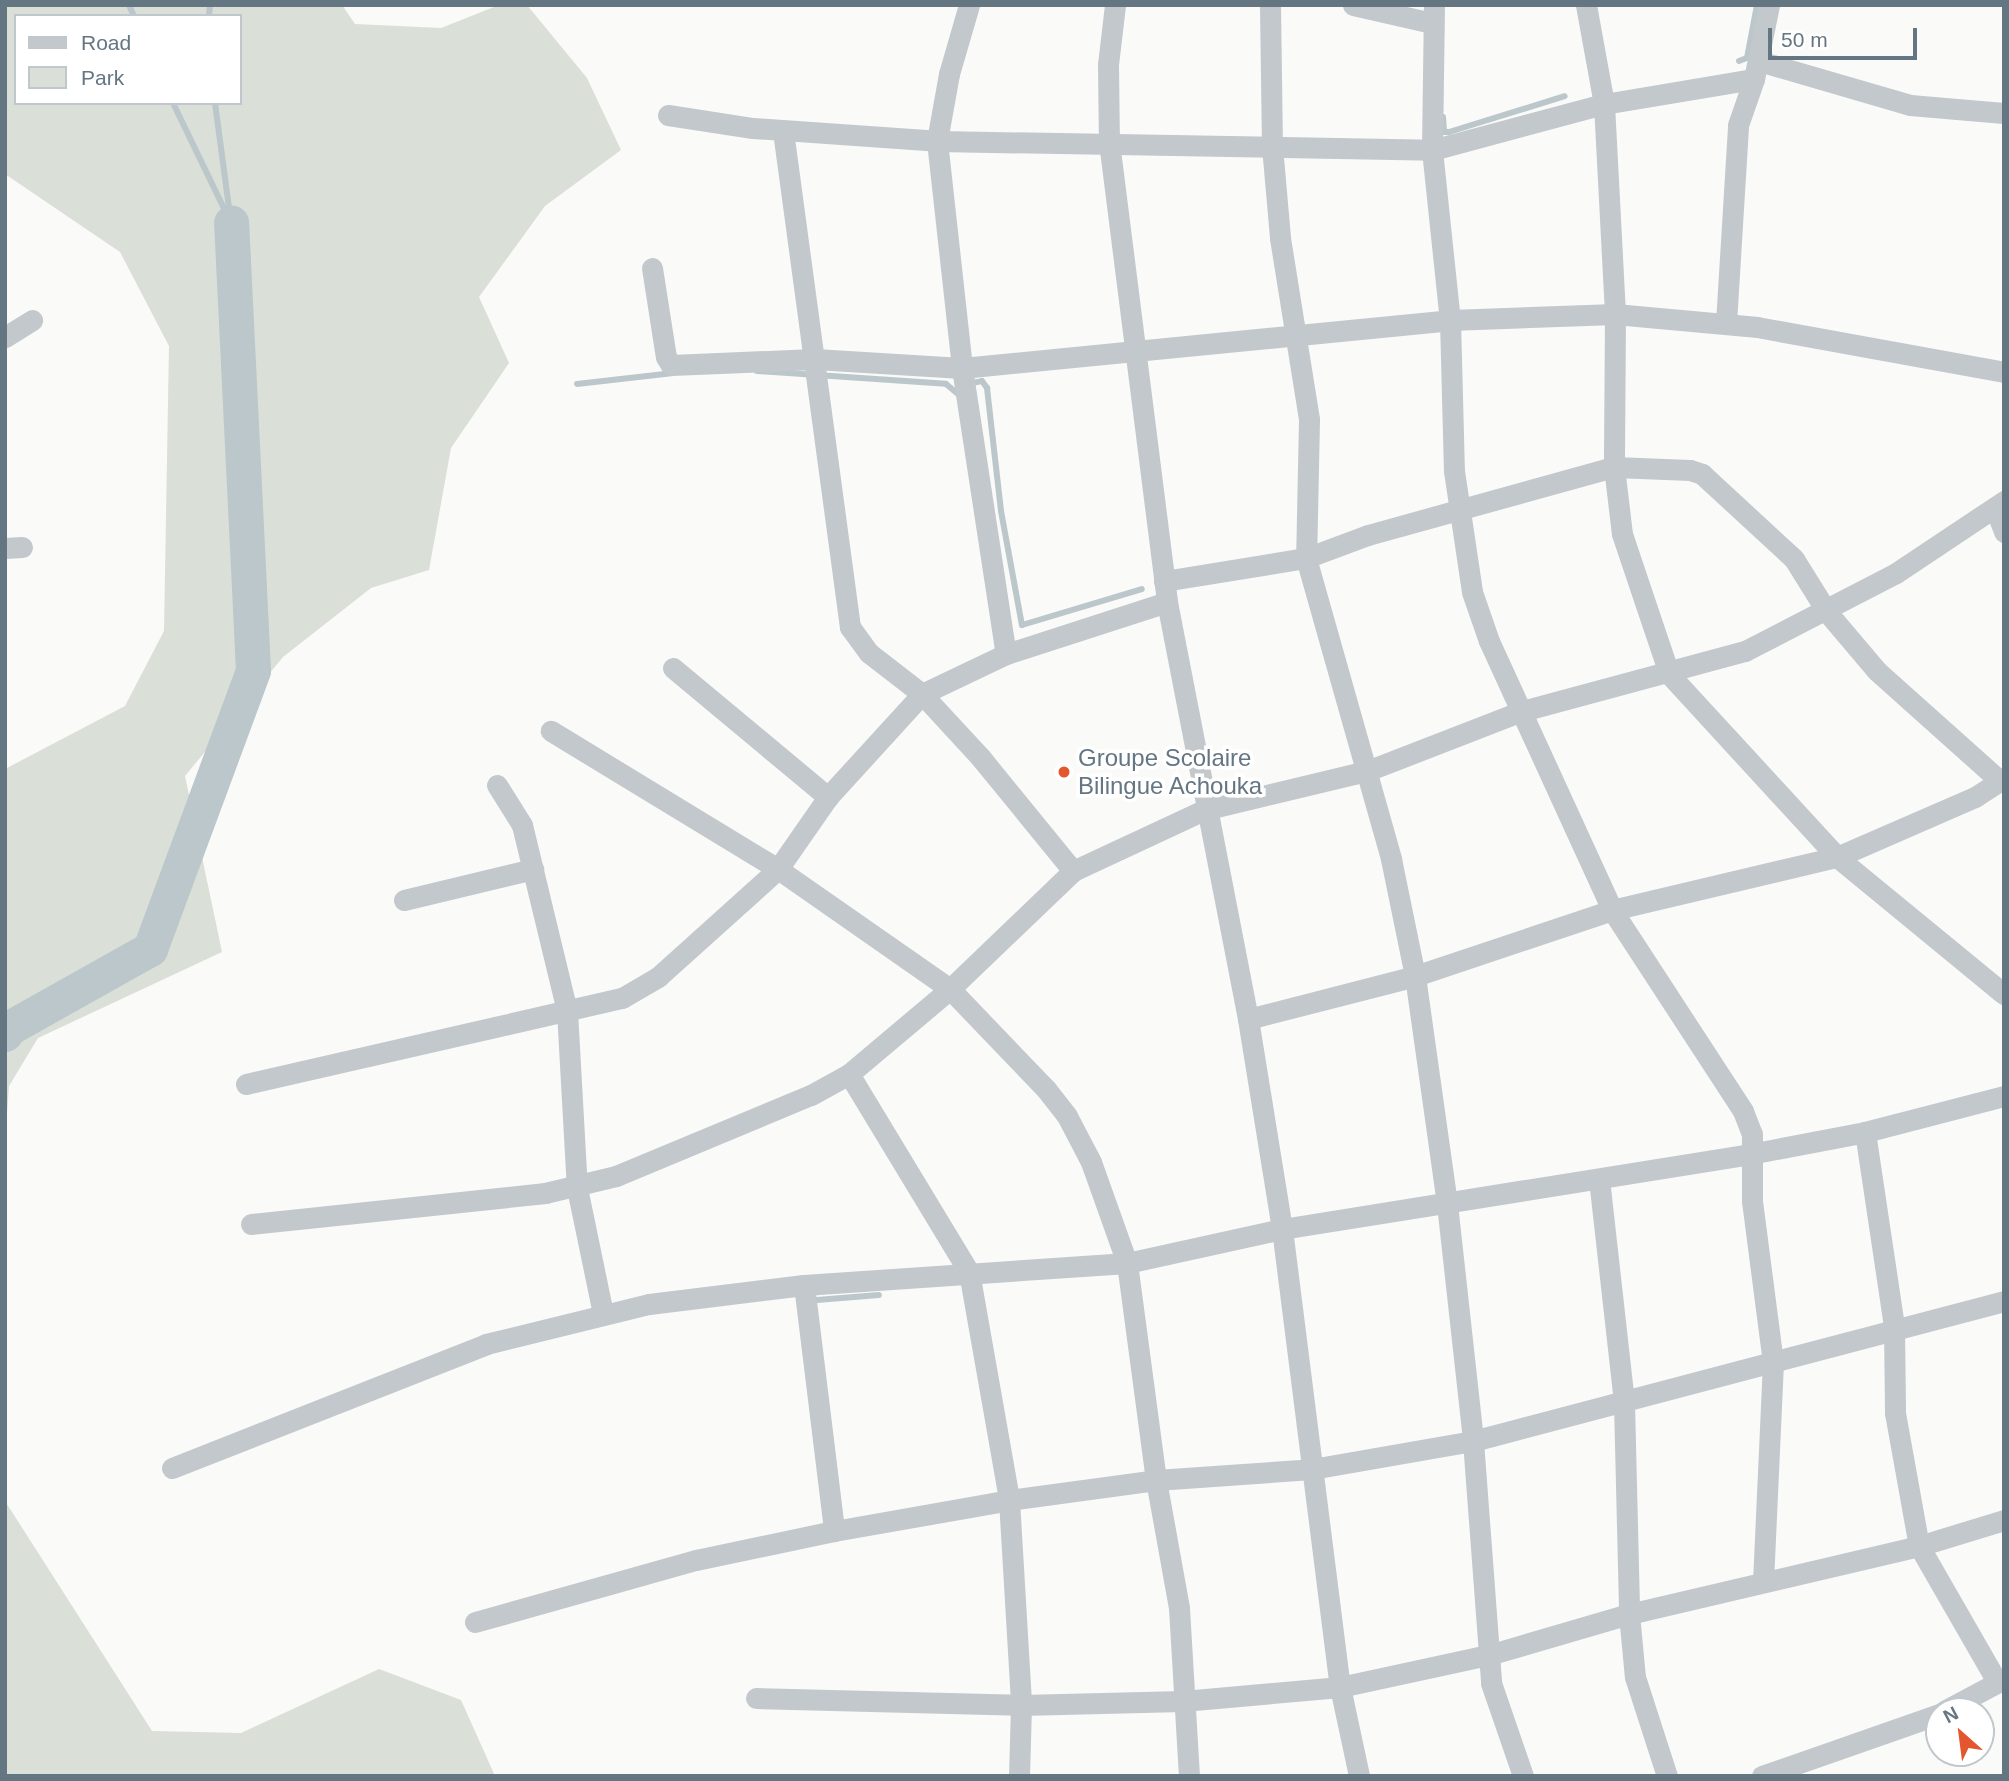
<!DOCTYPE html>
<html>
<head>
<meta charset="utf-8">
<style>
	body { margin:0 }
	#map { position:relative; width:2009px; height:1781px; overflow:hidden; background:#fafaf8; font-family:Helvetica,sans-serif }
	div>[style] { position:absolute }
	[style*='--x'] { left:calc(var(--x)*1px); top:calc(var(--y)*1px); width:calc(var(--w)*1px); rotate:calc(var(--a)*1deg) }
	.green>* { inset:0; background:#dadfd7 }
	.stream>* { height:6px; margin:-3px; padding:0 3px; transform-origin:3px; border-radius:3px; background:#bbc7cb }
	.river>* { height:35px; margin:-17.5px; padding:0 17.5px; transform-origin:17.5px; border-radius:17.5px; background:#bbc7cb }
	.street>* { height:21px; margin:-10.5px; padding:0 10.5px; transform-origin:10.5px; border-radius:10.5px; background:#c3c8cc }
	.dots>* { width:19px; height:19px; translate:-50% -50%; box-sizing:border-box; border:4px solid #fff; border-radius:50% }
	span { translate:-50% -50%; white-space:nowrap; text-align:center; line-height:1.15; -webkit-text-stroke:7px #fff; paint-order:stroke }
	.poi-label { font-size:24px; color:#657683 }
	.left { translate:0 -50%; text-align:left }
	.frame { position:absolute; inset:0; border:7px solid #657683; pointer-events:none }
	.legend { position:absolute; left:14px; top:14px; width:228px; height:91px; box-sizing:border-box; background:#fff; border:2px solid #c1c8cd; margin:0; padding:9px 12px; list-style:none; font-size:21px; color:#657683 }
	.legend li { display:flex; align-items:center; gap:14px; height:35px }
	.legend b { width:35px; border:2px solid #c1c8cd }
	.north { position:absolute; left:1925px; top:1697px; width:70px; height:70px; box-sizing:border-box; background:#fff; border:2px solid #c1c8cd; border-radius:50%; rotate:332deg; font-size:19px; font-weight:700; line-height:28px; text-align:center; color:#657683 }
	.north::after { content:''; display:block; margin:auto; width:24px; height:32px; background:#e4572e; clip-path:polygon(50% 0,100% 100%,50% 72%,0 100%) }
	.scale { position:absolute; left:1768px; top:28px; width:149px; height:32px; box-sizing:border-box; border:4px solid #657683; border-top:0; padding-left:9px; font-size:21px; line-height:24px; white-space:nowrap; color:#657683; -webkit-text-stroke:5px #fff; paint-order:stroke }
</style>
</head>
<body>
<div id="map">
	<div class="green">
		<div style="clip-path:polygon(evenodd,5px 5px,342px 5px,355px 24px,441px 28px,499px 5px,527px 5px,587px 78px,621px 150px,545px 206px,479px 297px,509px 363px,451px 448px,429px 570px,371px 588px,283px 657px,185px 776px,222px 952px,38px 1038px,9px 1086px,5px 1143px,5px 769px,125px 706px,164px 631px,169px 346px,120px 252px,5px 174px,5px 5px,16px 16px,240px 16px,240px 103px,16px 103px,16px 16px)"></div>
		<div style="clip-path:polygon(5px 1501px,152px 1731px,241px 1733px,379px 1669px,461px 1700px,495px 1776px,5px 1776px)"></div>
	</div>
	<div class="stream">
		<div style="--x:129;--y:5;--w:12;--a:66"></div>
		<div style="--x:209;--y:16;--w:11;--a:-85"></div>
		<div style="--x:1739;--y:61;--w:9;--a:-21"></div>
		<div style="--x:1747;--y:58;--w:54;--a:-79.3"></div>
		<div style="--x:173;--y:103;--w:133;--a:64.2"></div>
		<div style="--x:215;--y:103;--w:114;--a:82.4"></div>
		<div style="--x:1443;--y:117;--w:15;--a:86"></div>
		<div style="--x:1444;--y:132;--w:5;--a:0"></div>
		<div style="--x:1449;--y:132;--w:121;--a:-17.2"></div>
		<div style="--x:757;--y:371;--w:189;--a:3.9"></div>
		<div style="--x:946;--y:384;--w:16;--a:40"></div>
		<div style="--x:577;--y:384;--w:97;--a:-6.5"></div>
		<div style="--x:967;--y:384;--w:15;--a:-11"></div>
		<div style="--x:982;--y:381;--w:9;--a:54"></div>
		<div style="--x:987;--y:388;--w:124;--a:83.5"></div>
		<div style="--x:1001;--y:511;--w:116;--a:79.6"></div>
		<div style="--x:1022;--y:625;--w:125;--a:-16.7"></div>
		<div style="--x:817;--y:1300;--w:62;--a:-4.6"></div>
	</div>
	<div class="river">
		<div style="--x:5;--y:1034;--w:7;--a:-56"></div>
		<div style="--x:9;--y:1028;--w:162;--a:-29.3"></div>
		<div style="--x:150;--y:949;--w:297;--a:-69.7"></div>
		<div style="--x:253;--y:670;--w:448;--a:-92.8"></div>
	</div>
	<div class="street">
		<div style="--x:969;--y:5;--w:72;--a:106.2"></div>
		<div style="--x:949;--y:74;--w:68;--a:100.2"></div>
		<div style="--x:937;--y:141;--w:228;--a:83.7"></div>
		<div style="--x:962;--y:368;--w:289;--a:81.3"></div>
		<div style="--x:1115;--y:5;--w:60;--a:96.7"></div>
		<div style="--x:1108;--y:65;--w:77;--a:89.3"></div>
		<div style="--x:1109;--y:142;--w:464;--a:82.8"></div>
		<div style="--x:1167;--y:602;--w:425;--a:79"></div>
		<div style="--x:1248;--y:1019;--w:213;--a:80.8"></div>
		<div style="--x:1282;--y:1229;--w:462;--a:82.8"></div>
		<div style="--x:1340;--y:1687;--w:91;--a:77.9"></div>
		<div style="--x:1270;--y:5;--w:141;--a:89.2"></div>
		<div style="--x:1272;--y:146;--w:92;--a:85"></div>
		<div style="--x:1280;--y:238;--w:184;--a:80.9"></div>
		<div style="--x:1309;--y:420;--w:138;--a:91.2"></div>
		<div style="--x:1306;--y:558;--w:313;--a:74.2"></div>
		<div style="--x:1391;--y:859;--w:119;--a:78.4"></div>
		<div style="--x:1415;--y:976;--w:230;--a:82"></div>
		<div style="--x:1447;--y:1204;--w:238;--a:83.7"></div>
		<div style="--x:1473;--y:1441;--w:243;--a:85.7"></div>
		<div style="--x:1491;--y:1683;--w:98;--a:71"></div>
		<div style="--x:1353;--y:5;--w:81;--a:12.8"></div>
		<div style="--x:1434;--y:5;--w:145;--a:90.8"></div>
		<div style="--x:1432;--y:150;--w:171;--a:84"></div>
		<div style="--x:1450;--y:320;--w:151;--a:88.5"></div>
		<div style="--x:1454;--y:471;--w:122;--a:81.5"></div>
		<div style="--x:1472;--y:592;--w:52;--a:70.9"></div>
		<div style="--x:1489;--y:641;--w:296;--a:65.4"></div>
		<div style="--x:1612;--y:910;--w:240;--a:56.9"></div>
		<div style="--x:1743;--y:1111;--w:25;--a:69"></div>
		<div style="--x:1752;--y:1134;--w:67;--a:90"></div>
		<div style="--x:1752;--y:1201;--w:162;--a:82.6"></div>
		<div style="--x:1773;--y:1362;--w:219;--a:92.6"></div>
		<div style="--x:1586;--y:5;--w:101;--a:79.7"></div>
		<div style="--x:1604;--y:104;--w:210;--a:87"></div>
		<div style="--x:1615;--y:314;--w:153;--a:90.4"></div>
		<div style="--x:1614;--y:467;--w:67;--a:83.2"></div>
		<div style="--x:1622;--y:534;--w:148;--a:71.4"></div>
		<div style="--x:1669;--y:674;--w:248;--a:47.4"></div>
		<div style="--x:1837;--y:857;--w:216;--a:39.4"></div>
		<div style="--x:1759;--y:61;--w:157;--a:16.2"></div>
		<div style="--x:1910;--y:105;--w:94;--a:4.9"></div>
		<div style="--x:668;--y:115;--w:86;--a:8.7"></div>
		<div style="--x:753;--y:128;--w:184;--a:4"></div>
		<div style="--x:937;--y:141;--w:495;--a:1"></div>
		<div style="--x:1432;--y:150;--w:178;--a:-15"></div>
		<div style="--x:1604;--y:104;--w:152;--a:-9.5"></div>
		<div style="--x:1754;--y:79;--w:76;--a:-78.5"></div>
		<div style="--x:783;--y:131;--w:501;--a:82.31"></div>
		<div style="--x:850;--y:627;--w:32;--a:54"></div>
		<div style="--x:869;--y:653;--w:67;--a:37.7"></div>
		<div style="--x:922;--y:694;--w:87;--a:47.3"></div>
		<div style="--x:981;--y:758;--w:146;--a:50.8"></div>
		<div style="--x:652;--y:268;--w:90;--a:81.1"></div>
		<div style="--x:666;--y:357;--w:9;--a:58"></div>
		<div style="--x:671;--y:365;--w:144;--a:-2.4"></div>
		<div style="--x:815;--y:359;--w:147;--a:3.5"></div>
		<div style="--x:962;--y:368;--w:490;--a:-5.6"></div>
		<div style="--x:1450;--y:320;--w:165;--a:-2.1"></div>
		<div style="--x:1615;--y:314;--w:143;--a:5.2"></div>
		<div style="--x:1757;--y:327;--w:251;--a:10.3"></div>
		<div style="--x:1726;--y:323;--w:198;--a:-86.5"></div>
		<div style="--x:1738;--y:125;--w:49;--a:-70.8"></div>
		<div style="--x:5;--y:337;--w:32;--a:-32"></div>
		<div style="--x:1995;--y:508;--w:26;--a:69"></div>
		<div style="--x:5;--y:548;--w:17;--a:-3"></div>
		<div style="--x:1164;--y:581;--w:144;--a:-9.2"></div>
		<div style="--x:1306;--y:558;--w:66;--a:-20.4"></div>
		<div style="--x:1368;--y:535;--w:255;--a:-15.5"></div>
		<div style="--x:1614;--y:467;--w:76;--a:2.3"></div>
		<div style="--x:1690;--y:470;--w:13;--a:18"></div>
		<div style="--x:1702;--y:474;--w:125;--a:42.7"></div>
		<div style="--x:1794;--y:559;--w:62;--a:58.1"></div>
		<div style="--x:1827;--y:612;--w:77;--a:49.7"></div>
		<div style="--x:1877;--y:671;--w:165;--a:41.8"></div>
		<div style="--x:1167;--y:602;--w:169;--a:162.1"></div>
		<div style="--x:1006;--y:654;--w:93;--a:154.5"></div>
		<div style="--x:922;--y:694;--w:139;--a:132.4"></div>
		<div style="--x:828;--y:797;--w:88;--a:124.8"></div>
		<div style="--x:778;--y:869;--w:210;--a:34.9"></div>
		<div style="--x:950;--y:989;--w:139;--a:46.2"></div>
		<div style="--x:1046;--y:1089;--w:34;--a:52"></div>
		<div style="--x:1067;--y:1116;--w:52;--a:62.4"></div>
		<div style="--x:1091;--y:1162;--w:107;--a:70.4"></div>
		<div style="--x:1127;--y:1263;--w:219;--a:82.4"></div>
		<div style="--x:1156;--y:1480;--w:130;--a:79.8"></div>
		<div style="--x:1179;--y:1608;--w:168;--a:86.6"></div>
		<div style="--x:673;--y:668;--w:202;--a:39.8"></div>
		<div style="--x:497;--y:785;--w:47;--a:58"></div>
		<div style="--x:522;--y:825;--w:191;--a:76.4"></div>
		<div style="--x:567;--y:1011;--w:177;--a:86.8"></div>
		<div style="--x:577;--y:1188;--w:129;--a:78.3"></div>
		<div style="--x:404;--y:900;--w:133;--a:-13.5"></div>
		<div style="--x:1248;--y:1019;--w:172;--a:-14.4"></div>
		<div style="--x:1415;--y:976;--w:208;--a:-18.5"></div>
		<div style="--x:1612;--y:910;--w:231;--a:-13.3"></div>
		<div style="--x:1837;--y:857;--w:150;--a:-23.5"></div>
		<div style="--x:1975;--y:797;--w:35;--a:-33"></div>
		<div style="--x:849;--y:1074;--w:232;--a:58.8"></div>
		<div style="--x:969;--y:1272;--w:231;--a:80"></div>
		<div style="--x:1009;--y:1500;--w:205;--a:86.6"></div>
		<div style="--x:1021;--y:1705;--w:71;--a:91.6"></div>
		<div style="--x:246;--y:1084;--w:386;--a:-12.9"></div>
		<div style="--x:622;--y:998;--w:42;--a:-30.3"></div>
		<div style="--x:658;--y:977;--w:161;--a:-42"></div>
		<div style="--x:778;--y:869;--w:266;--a:-148.7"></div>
		<div style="--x:1865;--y:1132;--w:197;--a:81.5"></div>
		<div style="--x:1894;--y:1327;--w:86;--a:89.3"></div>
		<div style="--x:1895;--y:1413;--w:135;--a:79.8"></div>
		<div style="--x:1919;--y:1546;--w:155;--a:60.1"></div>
		<div style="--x:1599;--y:1179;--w:225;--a:83.6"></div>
		<div style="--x:1624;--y:1403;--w:211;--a:88.6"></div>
		<div style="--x:1629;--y:1614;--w:63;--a:84.6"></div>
		<div style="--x:1635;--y:1677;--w:104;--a:72.1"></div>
		<div style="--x:251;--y:1224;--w:296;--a:-6"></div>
		<div style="--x:545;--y:1193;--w:73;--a:-13.5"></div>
		<div style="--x:616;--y:1176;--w:211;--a:-22.6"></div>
		<div style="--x:811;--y:1095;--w:43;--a:-28.9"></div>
		<div style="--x:849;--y:1074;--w:132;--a:-40.1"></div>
		<div style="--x:950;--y:989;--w:170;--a:-43.8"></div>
		<div style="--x:1073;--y:871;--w:145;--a:-25"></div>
		<div style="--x:1204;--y:810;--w:168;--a:-13.5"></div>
		<div style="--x:1367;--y:771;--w:166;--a:-21.2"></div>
		<div style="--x:1522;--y:711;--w:231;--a:-15.1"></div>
		<div style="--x:1745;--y:651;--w:170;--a:-27.3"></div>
		<div style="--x:1896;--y:573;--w:130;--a:-33.7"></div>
		<div style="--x:804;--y:1285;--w:248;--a:83"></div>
		<div style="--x:834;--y:1531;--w:178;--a:-10"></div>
		<div style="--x:1009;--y:1500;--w:148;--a:-7.7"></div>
		<div style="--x:1156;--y:1480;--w:156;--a:-4"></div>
		<div style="--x:1312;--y:1469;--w:163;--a:-9.9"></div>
		<div style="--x:1473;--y:1441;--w:549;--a:-14.77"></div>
		<div style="--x:172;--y:1468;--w:338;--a:-21.5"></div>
		<div style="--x:486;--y:1344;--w:168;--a:-13.8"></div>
		<div style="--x:649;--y:1304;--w:156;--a:-7"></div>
		<div style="--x:804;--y:1285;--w:324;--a:-3.9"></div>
		<div style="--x:1127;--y:1263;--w:159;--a:-12.4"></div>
		<div style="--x:1282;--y:1229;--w:474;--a:-9.1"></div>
		<div style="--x:1750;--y:1154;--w:117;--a:-10.8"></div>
		<div style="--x:1865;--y:1132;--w:144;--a:-14.5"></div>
		<div style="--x:475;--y:1622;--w:230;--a:-15.7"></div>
		<div style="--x:696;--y:1560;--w:141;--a:-11.9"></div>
		<div style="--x:756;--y:1698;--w:265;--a:1.5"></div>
		<div style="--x:1021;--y:1705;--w:162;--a:-1.4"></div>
		<div style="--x:1183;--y:1701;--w:158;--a:-5.1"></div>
		<div style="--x:1340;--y:1687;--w:156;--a:-12.2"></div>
		<div style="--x:1492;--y:1654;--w:143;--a:-16.3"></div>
		<div style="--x:1629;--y:1614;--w:298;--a:-13.2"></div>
		<div style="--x:1919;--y:1546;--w:89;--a:-17"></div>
		<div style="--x:1944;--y:1711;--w:68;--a:-28.1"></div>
		<div style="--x:1762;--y:1776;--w:188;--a:-19.3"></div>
	</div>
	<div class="dots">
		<div style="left:1064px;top:772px;background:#e4572e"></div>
	</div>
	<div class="poi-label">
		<span class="left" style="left:1078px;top:772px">Groupe Scolaire<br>Bilingue Achouka</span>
	</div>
	<div class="frame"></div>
	<ul class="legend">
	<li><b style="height:9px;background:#c3c8cc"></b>Road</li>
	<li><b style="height:19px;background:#dadfd7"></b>Park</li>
	</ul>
	<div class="north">N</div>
	<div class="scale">50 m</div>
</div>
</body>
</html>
